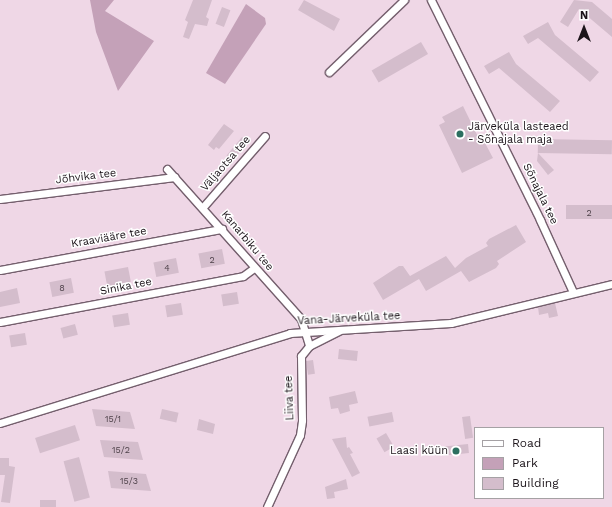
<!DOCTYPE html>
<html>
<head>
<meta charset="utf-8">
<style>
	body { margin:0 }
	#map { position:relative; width:612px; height:507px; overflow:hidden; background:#efd7e6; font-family:"Work Sans",sans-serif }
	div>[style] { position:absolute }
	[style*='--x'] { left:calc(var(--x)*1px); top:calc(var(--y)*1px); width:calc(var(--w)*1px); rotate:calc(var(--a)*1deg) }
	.green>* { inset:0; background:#c4a1b8 }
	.building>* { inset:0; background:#d4bdcc; transform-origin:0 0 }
	.roads { filter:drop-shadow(1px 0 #745f6d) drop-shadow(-1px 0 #745f6d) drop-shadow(0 1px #745f6d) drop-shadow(0 -1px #745f6d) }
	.street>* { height:7px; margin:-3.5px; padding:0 3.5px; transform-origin:3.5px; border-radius:3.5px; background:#fff }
	.dots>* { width:11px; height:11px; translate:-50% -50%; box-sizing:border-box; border:2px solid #fff; border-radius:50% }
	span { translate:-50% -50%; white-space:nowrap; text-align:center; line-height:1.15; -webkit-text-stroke:3px #fff; paint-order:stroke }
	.number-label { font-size:9px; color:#4b3f47 }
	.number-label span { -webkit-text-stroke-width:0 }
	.poi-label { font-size:11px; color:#1d151b }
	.left { translate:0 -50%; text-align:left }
	.right { translate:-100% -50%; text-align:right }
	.street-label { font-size:11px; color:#1d151b }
	.legend { position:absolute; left:474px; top:427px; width:130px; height:72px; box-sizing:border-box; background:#fff; border:1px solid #a5a1a4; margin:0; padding:5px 7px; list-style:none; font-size:12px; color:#1d151b }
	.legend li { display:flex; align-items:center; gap:8px; height:20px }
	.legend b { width:20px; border:1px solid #a5a1a4 }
	.north { position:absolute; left:564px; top:8px; width:40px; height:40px; -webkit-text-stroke:3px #fff; paint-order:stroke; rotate:0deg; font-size:11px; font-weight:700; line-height:16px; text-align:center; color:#1d151b }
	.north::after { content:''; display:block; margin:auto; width:14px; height:18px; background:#1d151b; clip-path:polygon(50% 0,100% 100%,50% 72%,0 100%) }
</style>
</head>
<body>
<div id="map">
	<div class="green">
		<div style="clip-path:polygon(90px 0,114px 0,105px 11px,154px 41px,118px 91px,96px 32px)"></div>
		<div style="clip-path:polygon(246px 4px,265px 18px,266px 24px,225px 84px,206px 73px)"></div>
	</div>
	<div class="building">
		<div style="clip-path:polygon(193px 0,212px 0,206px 17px,209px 19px,207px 26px,195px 24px,189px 39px,183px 37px,188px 22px,185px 20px)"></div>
		<div style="clip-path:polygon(304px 0,340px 19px,334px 31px,298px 10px)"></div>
		<div style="clip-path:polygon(574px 0,592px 2px,612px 19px,612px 37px,579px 9px,568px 27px,560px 22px)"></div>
		<div style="left:222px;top:7px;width:9px;height:18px;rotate:21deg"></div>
		<div style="clip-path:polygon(548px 22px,555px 35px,599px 72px,590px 82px,538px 38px,528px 44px,523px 36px)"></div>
		<div style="left:421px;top:42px;width:14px;height:57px;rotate:60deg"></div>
		<div style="clip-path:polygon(509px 52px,516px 64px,560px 101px,550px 112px,499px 68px,489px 74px,484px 66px)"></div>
		<div style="clip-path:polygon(463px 106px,482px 145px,485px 143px,493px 158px,462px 173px,439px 125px,445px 122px,442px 117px)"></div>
		<div style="clip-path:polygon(224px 124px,234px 131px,219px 149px,216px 147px,214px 150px,208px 145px)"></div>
		<div style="left:242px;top:137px;width:8px;height:24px;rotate:40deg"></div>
		<div style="left:538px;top:139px;width:74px;height:14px;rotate:1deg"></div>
		<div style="clip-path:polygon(538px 153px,554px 170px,548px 175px,537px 161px)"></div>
		<div style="left:612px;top:205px;width:14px;height:46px;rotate:90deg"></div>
		<div style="clip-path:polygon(516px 225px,526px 242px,497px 261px,499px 264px,496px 268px,469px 282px,461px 271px,426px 291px,419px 279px,383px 300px,373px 283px,399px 266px,403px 266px,410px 276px,446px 256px,455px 268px,466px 258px,488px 246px,486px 243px,489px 239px)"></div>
		<div style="left:222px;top:249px;width:15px;height:24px;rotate:79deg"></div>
		<div style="left:176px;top:258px;width:15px;height:23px;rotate:79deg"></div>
		<div style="left:128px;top:267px;width:15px;height:24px;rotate:79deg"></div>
		<div style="left:71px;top:278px;width:15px;height:22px;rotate:79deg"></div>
		<div style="clip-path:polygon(17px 288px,20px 303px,0 307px,0 292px)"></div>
		<div style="left:237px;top:292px;width:12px;height:16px;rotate:81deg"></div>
		<div style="left:181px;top:303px;width:12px;height:16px;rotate:81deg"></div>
		<div style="clip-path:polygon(555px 303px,558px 316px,549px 318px,548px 313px,539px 315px,538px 307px)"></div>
		<div style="left:128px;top:313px;width:12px;height:16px;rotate:81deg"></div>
		<div style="left:75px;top:324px;width:11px;height:15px;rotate:75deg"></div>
		<div style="left:25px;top:333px;width:12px;height:16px;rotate:81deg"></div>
		<div style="left:339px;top:349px;width:19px;height:10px;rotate:6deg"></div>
		<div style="left:313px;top:360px;width:14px;height:7px;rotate:82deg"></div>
		<div style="clip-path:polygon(355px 391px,358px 403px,349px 405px,350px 411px,340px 414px,338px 408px,331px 409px,329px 397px)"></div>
		<div style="clip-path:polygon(92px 409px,130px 412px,135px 429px,96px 426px)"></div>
		<div style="left:162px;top:409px;width:17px;height:10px;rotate:13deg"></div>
		<div style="left:392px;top:412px;width:10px;height:25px;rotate:79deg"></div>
		<div style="left:470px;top:416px;width:22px;height:8px;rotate:82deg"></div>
		<div style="clip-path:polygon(199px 419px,215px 424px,213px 434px,197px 430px)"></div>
		<div style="left:75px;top:425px;width:16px;height:42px;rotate:72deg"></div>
		<div style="left:386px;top:433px;width:16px;height:11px;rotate:60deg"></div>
		<div style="clip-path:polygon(346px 437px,347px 448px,349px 447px,353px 453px,350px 454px,360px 473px,352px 477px,332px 439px)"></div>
		<div style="clip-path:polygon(100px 440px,138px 442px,143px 460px,104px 457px)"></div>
		<div style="left:468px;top:444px;width:9px;height:24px;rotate:84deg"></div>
		<div style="left:79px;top:457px;width:42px;height:16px;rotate:75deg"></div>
		<div style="clip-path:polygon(0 458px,9px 458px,9px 466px,15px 467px,10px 503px,1px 502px,5px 475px,0 475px)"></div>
		<div style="clip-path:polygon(108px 471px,146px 474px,151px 491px,111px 488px)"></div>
		<div style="clip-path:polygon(346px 479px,348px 489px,334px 492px,335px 498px,327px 499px,325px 487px)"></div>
		<div style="left:40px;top:500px;width:16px;height:7px"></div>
	</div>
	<div class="roads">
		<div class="street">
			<div style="--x:431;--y:0;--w:246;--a:63.6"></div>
			<div style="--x:540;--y:220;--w:79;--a:65.4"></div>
			<div style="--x:329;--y:72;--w:104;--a:-43.8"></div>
			<div style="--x:167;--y:169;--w:201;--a:48.2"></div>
			<div style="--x:301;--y:319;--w:28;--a:73"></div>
			<div style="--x:0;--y:199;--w:176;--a:-7.2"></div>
			<div style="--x:203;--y:207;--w:94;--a:-48.9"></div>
			<div style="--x:0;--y:270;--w:226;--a:-10.5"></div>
			<div style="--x:0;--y:322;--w:247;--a:-10.7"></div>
			<div style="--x:243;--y:276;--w:14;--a:-36"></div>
			<div style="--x:0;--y:423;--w:304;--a:-17.2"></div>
			<div style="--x:290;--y:333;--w:161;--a:-3.6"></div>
			<div style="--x:451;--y:323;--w:166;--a:-13.6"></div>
			<div style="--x:267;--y:507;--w:79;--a:-65.4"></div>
			<div style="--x:300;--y:435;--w:15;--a:-82"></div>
			<div style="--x:302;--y:420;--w:64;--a:-90.9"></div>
			<div style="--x:301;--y:356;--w:13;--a:-51"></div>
			<div style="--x:309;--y:346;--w:34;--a:-27"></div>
		</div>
	</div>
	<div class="dots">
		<div style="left:460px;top:134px;background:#2c6f60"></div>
		<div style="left:456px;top:451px;background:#2c6f60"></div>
	</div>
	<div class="number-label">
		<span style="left:589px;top:213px">2</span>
		<span style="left:212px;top:260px">2</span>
		<span style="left:167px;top:268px">4</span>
		<span style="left:62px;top:288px">8</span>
		<span style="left:113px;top:419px">15/1</span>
		<span style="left:121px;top:450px">15/2</span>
		<span style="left:129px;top:481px">15/3</span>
	</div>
	<div class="poi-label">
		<span class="left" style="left:468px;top:134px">Järveküla lasteaed<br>- Sõnajala maja</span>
		<span class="right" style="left:448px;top:451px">Laasi küün</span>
	</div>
	<div class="street-label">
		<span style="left:226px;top:164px;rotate:-49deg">Väljaotsa tee</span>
		<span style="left:86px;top:177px;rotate:-7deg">Jõhvika tee</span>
		<span style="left:540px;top:194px;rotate:64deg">Sõnajala tee</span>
		<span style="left:109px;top:238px;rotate:-10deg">Kraaviääre tee</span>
		<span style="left:247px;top:241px;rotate:50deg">Kanarbiku tee</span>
		<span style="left:126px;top:287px;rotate:-11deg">Sinika tee</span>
		<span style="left:349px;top:319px;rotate:-3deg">Vana-Järveküla tee</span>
		<span style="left:290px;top:398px;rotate:-92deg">Liiva tee</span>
	</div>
	<ul class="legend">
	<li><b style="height:5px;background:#fff"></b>Road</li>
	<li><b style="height:11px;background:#c4a1b8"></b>Park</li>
	<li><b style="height:11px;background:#d4bdcc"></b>Building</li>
	</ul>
	<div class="north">N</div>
</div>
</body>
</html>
